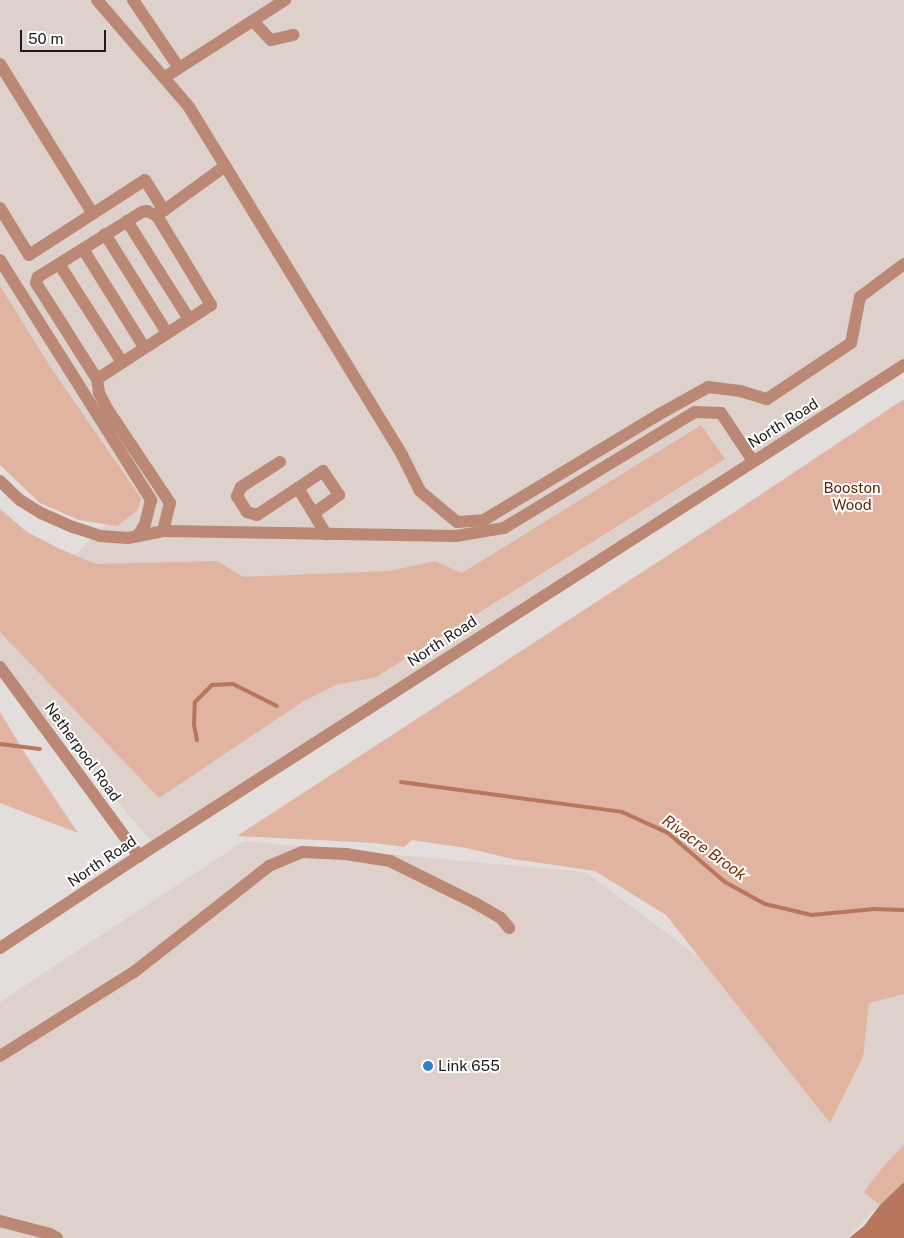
<!DOCTYPE html>
<html>
<head>
<meta charset="utf-8">
<style>
	body { margin:0 }
	#map { position:relative; width:904px; height:1238px; overflow:hidden; background:#e3dddb; font-family:"Public Sans",sans-serif }
	div>[style] { position:absolute }
	[style*='--x'] { left:calc(var(--x)*1px); top:calc(var(--y)*1px); width:calc(var(--w)*1px); rotate:calc(var(--a)*1deg) }
	.built>* { inset:0; background:#ded0ca }
	.green>* { inset:0; background:#e1b3a1 }
	.water>* { inset:0; background:#b8765c }
	.stream>* { height:4px; margin:-2px; padding:0 2px; transform-origin:2px; border-radius:2px; background:#b8765c }
	.minor>* { height:12px; margin:-6px; padding:0 6px; transform-origin:6px; border-radius:6px; background:#ba8874 }
	.dots>* { width:14px; height:14px; translate:-50% -50%; box-sizing:border-box; border:2px solid #fff; border-radius:50% }
	span { translate:-50% -50%; white-space:nowrap; text-align:center; line-height:1.15; -webkit-text-stroke:4px #fff; paint-order:stroke }
	.street-label { font-size:15px; color:#1d1b1b }
	.park-label { font-size:15px; color:#622407 }
	.poi-label { font-size:15px; color:#1d1b1b }
	.left { translate:0 -50%; text-align:left }
	.water-label { font-size:16px; color:#7d2c00; font-style:italic }
	.scale { position:absolute; left:20px; top:30px; width:86px; height:22px; box-sizing:border-box; border:2px solid #1d1b1b; border-top:0; padding-left:6px; font-size:15px; line-height:18px; white-space:nowrap; color:#1d1b1b; -webkit-text-stroke:4px #fff; paint-order:stroke }
</style>
</head>
<body>
<div id="map">
	<div class="built">
		<div style="clip-path:polygon(0 0,904px 0,904px 365px,152px 842px,0 664px,0 628px,133px 498px,0 288px)"></div>
		<div style="clip-path:polygon(244px 841px,585px 872px,735px 984px,904px 986px,904px 1180px,847px 1238px,0 1238px,0 1002px)"></div>
	</div>
	<div class="green">
		<div style="clip-path:polygon(0 286px,51px 368px,141px 498px,137px 511px,117px 526px,79px 520px,40px 503px,0 465px)"></div>
		<div style="clip-path:polygon(904px 399px,904px 994px,869px 1003px,863px 1057px,830px 1123px,666px 915px,595px 871px,513px 859px,466px 848px,412px 840px,404px 847px,375px 843px,237px 836px,739px 509px)"></div>
		<div style="clip-path:polygon(701px 425px,725px 459px,376px 677px,335px 685px,304px 701px,159px 798px,0 632px,0 509px,27px 532px,58px 548px,96px 564px,217px 561px,243px 577px,390px 571px,435px 561px,462px 573px)"></div>
		<div style="clip-path:polygon(0 712px,26px 755px,78px 833px,0 803px)"></div>
		<div style="clip-path:polygon(904px 1145px,904px 1182px,880px 1205px,864px 1192px,883px 1167px)"></div>
	</div>
	<div class="water">
		<div style="clip-path:polygon(904px 1182px,904px 1238px,849px 1238px,864px 1226px,880px 1205px)"></div>
	</div>
	<div class="stream">
		<div style="--x:197;--y:740;--w:15;--a:-101"></div>
		<div style="--x:194;--y:725;--w:23;--a:-88"></div>
		<div style="--x:195;--y:702;--w:24;--a:-45"></div>
		<div style="--x:212;--y:685;--w:21;--a:-3"></div>
		<div style="--x:233;--y:684;--w:49;--a:26.6"></div>
		<div style="--x:0;--y:744;--w:40;--a:7.1"></div>
		<div style="--x:401;--y:782;--w:223;--a:7.7"></div>
		<div style="--x:622;--y:812;--w:51;--a:24.5"></div>
		<div style="--x:668;--y:833;--w:75;--a:40.7"></div>
		<div style="--x:725;--y:882;--w:46;--a:28.8"></div>
		<div style="--x:765;--y:904;--w:48;--a:13.2"></div>
		<div style="--x:812;--y:915;--w:62;--a:-5.5"></div>
		<div style="--x:874;--y:909;--w:30;--a:2"></div>
	</div>
	<div class="minor">
		<div style="--x:97;--y:0;--w:141;--a:49.3"></div>
		<div style="--x:189;--y:107;--w:408;--a:58.5"></div>
		<div style="--x:402;--y:455;--w:40;--a:63.4"></div>
		<div style="--x:420;--y:491;--w:48;--a:40"></div>
		<div style="--x:457;--y:522;--w:27;--a:-4"></div>
		<div style="--x:484;--y:520;--w:203;--a:-31.1"></div>
		<div style="--x:658;--y:415;--w:57;--a:-29.2"></div>
		<div style="--x:708;--y:387;--w:32;--a:7"></div>
		<div style="--x:740;--y:391;--w:28;--a:17"></div>
		<div style="--x:767;--y:399;--w:101;--a:-33.7"></div>
		<div style="--x:851;--y:343;--w:47;--a:-78.9"></div>
		<div style="--x:860;--y:297;--w:55;--a:-36.9"></div>
		<div style="--x:133;--y:0;--w:82;--a:55.9"></div>
		<div style="--x:253;--y:21;--w:26;--a:47"></div>
		<div style="--x:271;--y:40;--w:23;--a:-13"></div>
		<div style="--x:0;--y:64;--w:176;--a:58.2"></div>
		<div style="--x:165;--y:77;--w:143;--a:-32.7"></div>
		<div style="--x:0;--y:208;--w:55;--a:58.3"></div>
		<div style="--x:29;--y:255;--w:138;--a:-32.9"></div>
		<div style="--x:145;--y:180;--w:36;--a:58"></div>
		<div style="--x:159;--y:214;--w:82;--a:-36"></div>
		<div style="--x:127;--y:221;--w:116;--a:57.7"></div>
		<div style="--x:105;--y:234;--w:117;--a:57.9"></div>
		<div style="--x:83;--y:249;--w:115;--a:58.1"></div>
		<div style="--x:0;--y:260;--w:284;--a:57.8"></div>
		<div style="--x:151;--y:500;--w:25;--a:104"></div>
		<div style="--x:145;--y:524;--w:14;--a:120"></div>
		<div style="--x:59;--y:264;--w:117;--a:57.3"></div>
		<div style="--x:280;--y:462;--w:46;--a:147.3"></div>
		<div style="--x:241;--y:487;--w:10;--a:114"></div>
		<div style="--x:237;--y:496;--w:19;--a:58"></div>
		<div style="--x:247;--y:512;--w:10;--a:17"></div>
		<div style="--x:257;--y:515;--w:49;--a:-33.4"></div>
		<div style="--x:298;--y:488;--w:54;--a:58.7"></div>
		<div style="--x:0;--y:481;--w:28;--a:44"></div>
		<div style="--x:20;--y:500;--w:25;--a:32"></div>
		<div style="--x:41;--y:513;--w:35;--a:24"></div>
		<div style="--x:73;--y:527;--w:28;--a:18"></div>
		<div style="--x:100;--y:536;--w:28;--a:4"></div>
		<div style="--x:128;--y:538;--w:36;--a:-11"></div>
		<div style="--x:163;--y:531;--w:29;--a:-76"></div>
		<div style="--x:170;--y:503;--w:112;--a:-123.7"></div>
		<div style="--x:108;--y:410;--w:19;--a:-118"></div>
		<div style="--x:99;--y:393;--w:14;--a:-98"></div>
		<div style="--x:97;--y:379;--w:136;--a:-33"></div>
		<div style="--x:211;--y:305;--w:104;--a:-121.2"></div>
		<div style="--x:157;--y:216;--w:11;--a:-153"></div>
		<div style="--x:147;--y:211;--w:5;--a:169"></div>
		<div style="--x:142;--y:212;--w:123;--a:148"></div>
		<div style="--x:38;--y:277;--w:6;--a:108"></div>
		<div style="--x:36;--y:283;--w:114;--a:57.6"></div>
		<div style="--x:298;--y:488;--w:30;--a:-34"></div>
		<div style="--x:323;--y:471;--w:29;--a:56"></div>
		<div style="--x:339;--y:495;--w:31;--a:144"></div>
		<div style="--x:163;--y:531;--w:293;--a:1"></div>
		<div style="--x:456;--y:536;--w:49;--a:-9.5"></div>
		<div style="--x:504;--y:528;--w:223;--a:-31.3"></div>
		<div style="--x:695;--y:412;--w:26;--a:2"></div>
		<div style="--x:721;--y:413;--w:58;--a:56.3"></div>
		<div style="--x:0;--y:667;--w:235;--a:53.7"></div>
		<div style="--x:0;--y:948;--w:167;--a:-33.5"></div>
		<div style="--x:139;--y:856;--w:909;--a:-32.69"></div>
		<div style="--x:0;--y:1056;--w:158;--a:-32.1"></div>
		<div style="--x:134;--y:972;--w:172;--a:-38.1"></div>
		<div style="--x:269;--y:866;--w:36;--a:-23"></div>
		<div style="--x:302;--y:852;--w:44;--a:2.6"></div>
		<div style="--x:346;--y:854;--w:45;--a:9"></div>
		<div style="--x:390;--y:861;--w:95;--a:26.3"></div>
		<div style="--x:475;--y:903;--w:30;--a:30"></div>
		<div style="--x:501;--y:918;--w:13;--a:51"></div>
		<div style="--x:0;--y:1221;--w:52;--a:14.6"></div>
		<div style="--x:50;--y:1234;--w:8;--a:30"></div>
	</div>
	<div class="dots">
		<div style="left:428px;top:1066px;background:#327fcf"></div>
	</div>
	<div class="street-label">
		<span style="left:783px;top:423px;rotate:-32deg">North Road</span>
		<span style="left:442px;top:641px;rotate:-33deg">North Road</span>
		<span style="left:83px;top:752px;rotate:54deg">Netherpool Road</span>
		<span style="left:102px;top:861px;rotate:-34deg">North Road</span>
	</div>
	<div class="park-label">
		<span style="left:852px;top:496px">Booston<br>Wood</span>
	</div>
	<div class="poi-label">
		<span class="left" style="left:438px;top:1066px">Link 655</span>
	</div>
	<div class="water-label">
		<span style="left:704px;top:848px;rotate:36deg">Rivacre Brook</span>
	</div>
	<div class="scale">50 m</div>
</div>
</body>
</html>
